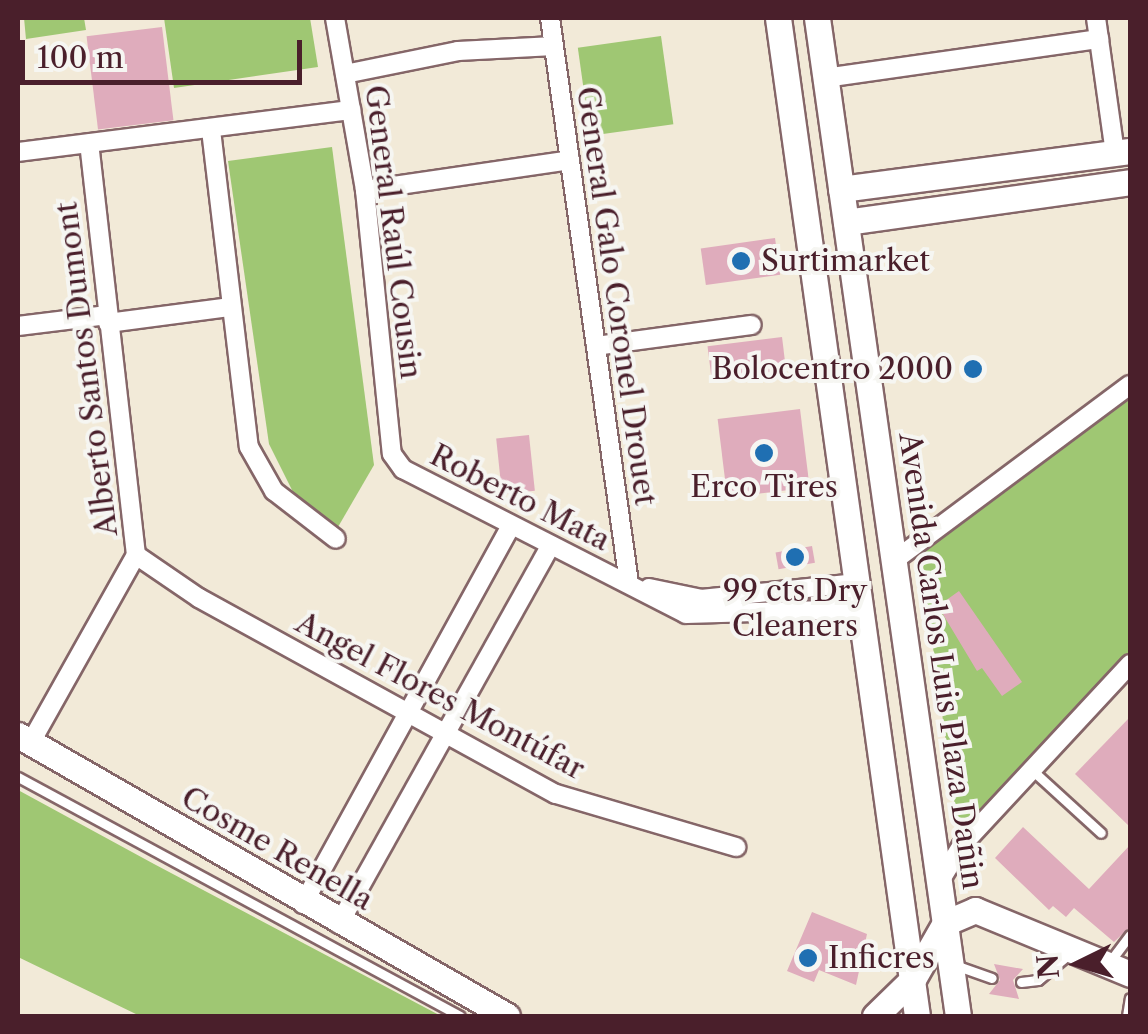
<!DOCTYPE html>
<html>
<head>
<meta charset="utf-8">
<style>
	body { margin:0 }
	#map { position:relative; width:1148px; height:1034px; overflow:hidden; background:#f2ead8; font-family:"Libre Caslon Text",serif }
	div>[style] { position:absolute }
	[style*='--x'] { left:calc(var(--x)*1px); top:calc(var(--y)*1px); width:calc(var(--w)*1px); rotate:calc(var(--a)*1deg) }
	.green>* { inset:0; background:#9fc773; transform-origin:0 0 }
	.building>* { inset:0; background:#dfacbc; transform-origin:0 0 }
	.roads { filter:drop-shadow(2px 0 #856668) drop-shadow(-2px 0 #856668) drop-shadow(0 2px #856668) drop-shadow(0 -2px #856668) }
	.lane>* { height:9px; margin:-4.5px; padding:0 4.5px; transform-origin:4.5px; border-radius:4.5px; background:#fff }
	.street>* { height:18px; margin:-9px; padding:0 9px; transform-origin:9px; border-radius:9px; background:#fff }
	.secondary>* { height:25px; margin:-12.5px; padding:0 12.5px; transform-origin:12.5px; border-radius:12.5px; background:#fff }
	.dots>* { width:28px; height:28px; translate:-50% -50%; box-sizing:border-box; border:5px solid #f6f6f2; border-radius:50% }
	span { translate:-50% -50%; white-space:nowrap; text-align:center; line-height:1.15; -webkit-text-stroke:8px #f6f6f2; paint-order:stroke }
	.street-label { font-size:30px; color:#4a1f2b }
	.poi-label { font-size:30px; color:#4a1f2b }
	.left { translate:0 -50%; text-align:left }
	.right { translate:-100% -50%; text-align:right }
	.frame { position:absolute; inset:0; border:20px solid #4a1f2b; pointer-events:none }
	.north { position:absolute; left:1028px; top:914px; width:100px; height:100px; -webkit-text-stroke:8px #f6f6f2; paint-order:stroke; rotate:265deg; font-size:28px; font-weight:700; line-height:40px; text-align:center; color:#4a1f2b }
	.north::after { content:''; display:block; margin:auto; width:35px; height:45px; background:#4a1f2b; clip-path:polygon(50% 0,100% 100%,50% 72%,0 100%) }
	.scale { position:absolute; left:20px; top:40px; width:282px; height:45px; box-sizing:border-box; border:5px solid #4a1f2b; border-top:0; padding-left:12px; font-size:30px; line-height:35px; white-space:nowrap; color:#4a1f2b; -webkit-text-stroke:8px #f6f6f2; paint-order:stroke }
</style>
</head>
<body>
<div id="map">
	<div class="green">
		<div style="clip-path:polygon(24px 18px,84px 18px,86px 30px,26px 39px)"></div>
		<div style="clip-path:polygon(164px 18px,310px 18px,318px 67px,174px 88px)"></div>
		<div style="left:661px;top:36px;width:89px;height:84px;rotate:82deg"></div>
		<div style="clip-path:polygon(332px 147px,374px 465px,338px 527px,294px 494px,269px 444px,228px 161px)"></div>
		<div style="clip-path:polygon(1130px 387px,1130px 664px,960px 844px,919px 546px)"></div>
		<div style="clip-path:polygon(18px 790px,154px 864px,441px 1016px,140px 1016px,18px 957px)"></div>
	</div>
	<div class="building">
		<div style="left:162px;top:27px;width:94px;height:76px;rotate:83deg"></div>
		<div style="left:775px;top:238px;width:37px;height:75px;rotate:82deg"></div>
		<div style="left:782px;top:337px;width:33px;height:75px;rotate:83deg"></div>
		<div style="left:800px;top:409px;width:79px;height:83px;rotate:83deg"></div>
		<div style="left:529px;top:435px;width:56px;height:33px;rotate:84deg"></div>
		<div style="left:812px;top:546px;width:17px;height:37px;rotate:80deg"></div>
		<div style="clip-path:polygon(959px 591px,1022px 682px,1002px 696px,982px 668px,977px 671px,938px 606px)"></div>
		<div style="clip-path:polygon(1130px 717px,1130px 827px,1075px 774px)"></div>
		<div style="clip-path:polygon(1023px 827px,1089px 889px,1130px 845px,1130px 927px,1114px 942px,1074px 908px,1066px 917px,1053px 906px,1049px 910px,995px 858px)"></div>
		<div style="clip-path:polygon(812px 912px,867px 934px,856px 985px,819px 970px,814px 982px,787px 971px)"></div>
		<div style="clip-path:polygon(994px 964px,1023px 969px,1013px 980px,1019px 999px,989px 994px,1000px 980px)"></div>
	</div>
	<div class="roads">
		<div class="lane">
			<div style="--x:1032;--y:770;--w:93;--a:42.4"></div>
			<div style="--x:18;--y:777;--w:502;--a:28.4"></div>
			<div style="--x:1111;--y:960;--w:31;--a:-53"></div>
			<div style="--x:952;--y:964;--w:42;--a:19.3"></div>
			<div style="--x:1021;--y:982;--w:17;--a:-7"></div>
			<div style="--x:1038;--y:980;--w:40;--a:-40"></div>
			<div style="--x:1127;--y:1016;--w:18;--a:-81"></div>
		</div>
		<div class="street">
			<div style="--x:335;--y:18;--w:175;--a:80.1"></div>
			<div style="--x:365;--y:190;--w:265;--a:84.2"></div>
			<div style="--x:392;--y:454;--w:19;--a:54"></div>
			<div style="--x:403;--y:469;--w:318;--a:27.1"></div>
			<div style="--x:686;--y:614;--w:175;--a:-1.6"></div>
			<div style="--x:550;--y:18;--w:570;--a:82.04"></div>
			<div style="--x:1096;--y:18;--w:136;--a:82"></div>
			<div style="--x:345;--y:74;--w:115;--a:-11.5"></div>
			<div style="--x:458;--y:51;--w:96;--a:-3"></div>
			<div style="--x:825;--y:78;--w:277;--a:-8.1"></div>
			<div style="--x:211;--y:130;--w:319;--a:83.2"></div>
			<div style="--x:249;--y:447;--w:51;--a:60.4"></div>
			<div style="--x:274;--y:491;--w:78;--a:37.7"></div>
			<div style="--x:18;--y:152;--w:336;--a:-7.2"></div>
			<div style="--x:365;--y:190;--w:207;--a:-8.3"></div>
			<div style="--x:108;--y:323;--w:122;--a:-7.5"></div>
			<div style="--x:18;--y:326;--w:90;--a:-7"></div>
			<div style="--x:596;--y:346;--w:157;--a:-7.7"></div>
			<div style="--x:136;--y:555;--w:76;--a:34.3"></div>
			<div style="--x:199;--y:598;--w:407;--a:28.8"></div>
			<div style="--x:556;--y:794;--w:188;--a:16.4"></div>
			<div style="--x:895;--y:560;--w:293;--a:-36.7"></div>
			<div style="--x:649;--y:588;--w:53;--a:11.9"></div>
			<div style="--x:701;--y:599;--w:157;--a:-5.9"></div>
			<div style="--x:31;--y:742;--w:214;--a:-60.7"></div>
			<div style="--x:136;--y:555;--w:414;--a:-96.5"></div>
			<div style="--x:940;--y:881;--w:42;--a:-58.6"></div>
			<div style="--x:962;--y:845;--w:247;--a:-47.1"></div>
			<div style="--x:303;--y:904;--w:431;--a:-61.2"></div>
			<div style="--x:339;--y:924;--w:434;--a:-60.8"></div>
		</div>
		<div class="secondary">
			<div style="--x:778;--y:18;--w:1008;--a:82.07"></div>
			<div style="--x:817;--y:18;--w:1008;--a:81.96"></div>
			<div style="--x:841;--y:189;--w:291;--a:-7.5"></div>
			<div style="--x:846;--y:222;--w:287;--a:-8"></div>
			<div style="--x:18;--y:735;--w:564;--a:29.88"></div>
			<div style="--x:875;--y:1016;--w:53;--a:-44.2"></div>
			<div style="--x:913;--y:979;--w:64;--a:-60.3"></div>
			<div style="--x:945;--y:923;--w:33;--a:-23"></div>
			<div style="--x:975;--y:910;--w:168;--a:22.4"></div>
		</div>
	</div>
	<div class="dots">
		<div style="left:741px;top:261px;background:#1f6fb2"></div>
		<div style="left:973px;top:369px;background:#1f6fb2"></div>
		<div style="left:764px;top:453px;background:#1f6fb2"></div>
		<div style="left:795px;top:557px;background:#1f6fb2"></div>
		<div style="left:808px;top:958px;background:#1f6fb2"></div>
	</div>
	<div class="street-label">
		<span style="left:393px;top:232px;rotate:83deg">General Raúl Cousin</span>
		<span style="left:616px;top:296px;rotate:82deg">General Galo Coronel Drouet</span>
		<span style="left:87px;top:369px;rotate:-97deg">Alberto Santos Dumont</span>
		<span style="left:520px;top:498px;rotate:27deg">Roberto Mata</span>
		<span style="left:941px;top:661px;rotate:82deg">Avenida Carlos Luis Plaza Dañin</span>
		<span style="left:440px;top:696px;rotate:28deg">Angel Flores Montúfar</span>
		<span style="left:277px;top:849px;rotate:30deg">Cosme Renella</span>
	</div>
	<div class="poi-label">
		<span class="left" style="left:761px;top:261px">Surtimarket</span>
		<span class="right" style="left:953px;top:369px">Bolocentro 2000</span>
		<span style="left:764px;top:487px">Erco Tires</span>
		<span style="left:795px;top:608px">99 cts Dry<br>Cleaners</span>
		<span class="left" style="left:828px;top:958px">Inficres</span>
	</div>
	<div class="frame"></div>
	<div class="north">N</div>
	<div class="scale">100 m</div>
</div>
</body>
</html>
